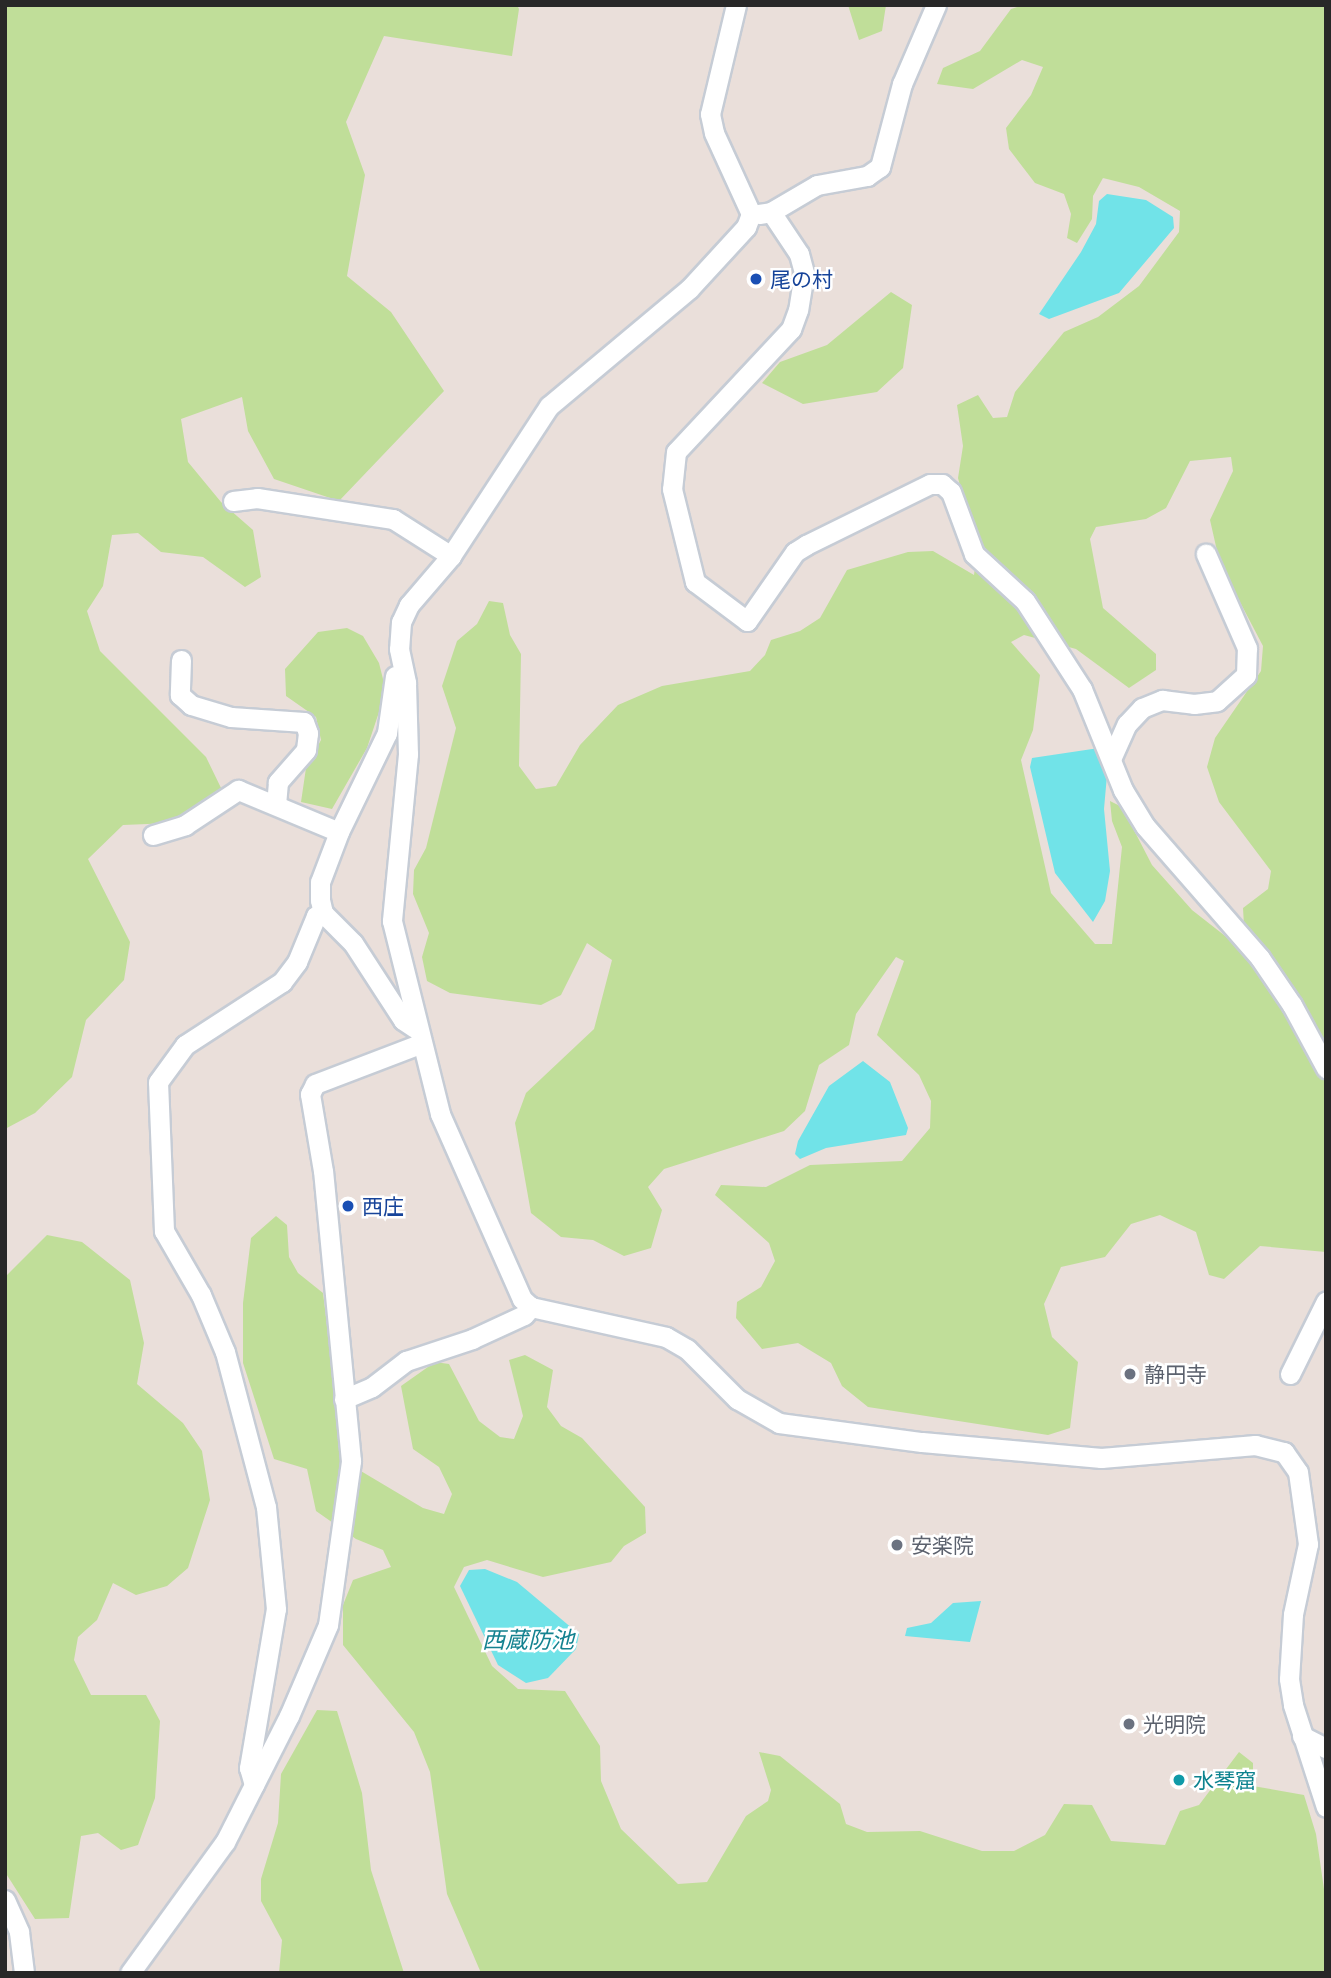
<!DOCTYPE html>
<html>
<head>
<meta charset="utf-8">
<style>
	body { margin:0 }
	#map { position:relative; width:1331px; height:1978px; overflow:hidden; background:#eadfda; font-family:Mulish,"Noto Sans JP",sans-serif }
	div>[style] { position:absolute }
	[style*='--x'] { left:calc(var(--x)*1px); top:calc(var(--y)*1px); width:calc(var(--w)*1px); rotate:calc(var(--a)*1deg) }
	.green>* { inset:0; background:#c0de99 }
	.water>* { inset:0; background:#71e3e8 }
	.roads { filter:drop-shadow(2px 0 #c6ccd5) drop-shadow(-2px 0 #c6ccd5) drop-shadow(0 2px #c6ccd5) drop-shadow(0 -2px #c6ccd5) }
	.minor>* { height:19px; margin:-9.5px; padding:0 9.5px; transform-origin:9.5px; border-radius:9.5px; background:#fff }
	.dots>* { width:19px; height:19px; translate:-50% -50%; box-sizing:border-box; border:4px solid #fff; border-radius:50% }
	span { translate:-50% -50%; white-space:nowrap; text-align:center; line-height:1.15; -webkit-text-stroke:5px #fff; paint-order:stroke }
	.transit-label { font-size:21px; color:#164399 }
	.left { translate:0 -50%; text-align:left }
	.worship-label { font-size:21px; color:#5b616d }
	.culture-label { font-size:21px; color:#0d838f }
	.water-label { font-size:23px; color:#148290; font-style:italic }
	.frame { position:absolute; inset:0; border:7px solid #282828; pointer-events:none }
</style>
</head>
<body>
<div id="map">
	<div class="green">
		<div style="clip-path:polygon(5px 5px,517px 5px,519px 9px,512px 56px,384px 36px,346px 122px,365px 175px,347px 276px,391px 312px,444px 391px,339px 501px,274px 479px,248px 431px,242px 397px,181px 419px,188px 462px,221px 502px,253px 530px,261px 577px,245px 587px,203px 557px,161px 552px,138px 533px,112px 535px,103px 586px,87px 611px,100px 651px,206px 757px,223px 792px,172px 823px,123px 825px,88px 859px,130px 942px,124px 980px,86px 1020px,72px 1077px,35px 1113px,5px 1129px)"></div>
		<div style="clip-path:polygon(848px 5px,886px 5px,882px 31px,859px 40px)"></div>
		<div style="clip-path:polygon(evenodd,1024px 5px,1326px 5px,1326px 1252px,1260px 1246px,1224px 1279px,1209px 1275px,1196px 1232px,1160px 1215px,1131px 1224px,1105px 1257px,1061px 1267px,1044px 1304px,1052px 1337px,1078px 1362px,1070px 1428px,1048px 1435px,868px 1407px,842px 1386px,831px 1363px,798px 1343px,762px 1349px,736px 1318px,737px 1302px,761px 1287px,775px 1261px,769px 1243px,715px 1195px,721px 1185px,766px 1187px,810px 1165px,902px 1161px,930px 1128px,931px 1101px,919px 1075px,877px 1035px,904px 961px,896px 957px,856px 1014px,849px 1045px,819px 1065px,805px 1111px,784px 1131px,664px 1169px,648px 1187px,662px 1210px,651px 1248px,624px 1256px,593px 1240px,561px 1237px,531px 1213px,515px 1123px,526px 1093px,594px 1029px,612px 960px,587px 943px,561px 995px,541px 1005px,450px 993px,427px 981px,422px 957px,429px 933px,413px 894px,414px 870px,426px 848px,456px 728px,442px 686px,457px 641px,477px 624px,489px 601px,503px 603px,510px 635px,521px 654px,519px 766px,536px 789px,556px 786px,580px 745px,618px 705px,662px 686px,750px 671px,765px 655px,771px 640px,800px 631px,820px 618px,847px 570px,908px 552px,933px 551px,974px 575px,977px 551px,958px 478px,963px 446px,957px 405px,978px 395px,993px 418px,1007px 417px,1015px 392px,1064px 332px,1098px 317px,1139px 286px,1179px 232px,1180px 211px,1139px 187px,1103px 178px,1093px 196px,1092px 219px,1077px 243px,1067px 238px,1071px 214px,1064px 194px,1035px 183px,1009px 149px,1006px 128px,1031px 95px,1043px 67px,1022px 60px,973px 89px,937px 84px,943px 68px,980px 51px,1011px 9px,1024px 5px,1231px 457px,1233px 471px,1210px 520px,1220px 564px,1263px 646px,1261px 671px,1215px 738px,1207px 767px,1219px 802px,1271px 871px,1268px 889px,1243px 908px,1244px 926px,1229px 939px,1192px 910px,1152px 865px,1122px 807px,1110px 801px,1112px 821px,1122px 847px,1112px 944px,1095px 944px,1051px 893px,1021px 760px,1033px 730px,1040px 675px,1011px 642px,1024px 635px,1076px 649px,1129px 688px,1156px 670px,1156px 654px,1103px 608px,1090px 539px,1096px 527px,1146px 519px,1166px 508px,1190px 461px,1231px 457px)"></div>
		<div style="clip-path:polygon(891px 292px,912px 305px,903px 368px,877px 392px,803px 404px,762px 383px,780px 362px,827px 345px)"></div>
		<div style="clip-path:polygon(347px 628px,363px 636px,379px 663px,386px 691px,367px 748px,332px 809px,301px 802px,306px 768px,321px 740px,316px 717px,286px 696px,285px 669px,318px 632px)"></div>
		<div style="clip-path:polygon(276px 1216px,287px 1225px,289px 1257px,298px 1273px,323px 1293px,344px 1461px,423px 1508px,444px 1514px,452px 1494px,439px 1467px,413px 1449px,401px 1386px,435px 1362px,449px 1364px,479px 1421px,500px 1437px,514px 1439px,523px 1416px,509px 1360px,525px 1355px,553px 1370px,547px 1407px,561px 1426px,582px 1438px,645px 1507px,646px 1533px,624px 1546px,611px 1562px,543px 1577px,487px 1560px,464px 1567px,454px 1587px,492px 1666px,518px 1689px,565px 1691px,600px 1746px,601px 1781px,621px 1829px,678px 1884px,707px 1882px,746px 1816px,768px 1801px,771px 1790px,759px 1752px,780px 1756px,840px 1804px,846px 1824px,867px 1832px,920px 1831px,982px 1851px,1014px 1851px,1045px 1835px,1064px 1804px,1092px 1805px,1111px 1841px,1165px 1845px,1180px 1811px,1199px 1805px,1239px 1752px,1253px 1763px,1253px 1786px,1304px 1795px,1316px 1834px,1326px 1903px,1326px 1973px,481px 1973px,447px 1894px,430px 1772px,414px 1732px,343px 1645px,343px 1605px,353px 1580px,391px 1567px,383px 1550px,356px 1539px,316px 1511px,307px 1469px,274px 1459px,243px 1363px,243px 1303px,251px 1238px)"></div>
		<div style="clip-path:polygon(47px 1235px,82px 1242px,130px 1280px,144px 1343px,137px 1384px,183px 1423px,202px 1451px,210px 1500px,188px 1568px,167px 1586px,136px 1595px,113px 1583px,97px 1620px,78px 1637px,74px 1660px,91px 1695px,146px 1695px,160px 1721px,155px 1798px,138px 1845px,121px 1850px,98px 1833px,81px 1836px,69px 1918px,35px 1919px,5px 1872px,5px 1277px)"></div>
		<div style="clip-path:polygon(317px 1710px,337px 1711px,362px 1793px,371px 1870px,404px 1973px,279px 1973px,282px 1940px,261px 1901px,261px 1879px,278px 1823px,281px 1774px)"></div>
	</div>
	<div class="water">
		<div style="clip-path:polygon(1107px 194px,1146px 200px,1173px 217px,1174px 228px,1119px 293px,1049px 319px,1039px 314px,1081px 252px,1096px 224px,1099px 201px)"></div>
		<div style="clip-path:polygon(1099px 748px,1108px 764px,1104px 809px,1110px 871px,1105px 901px,1093px 922px,1055px 873px,1030px 767px,1032px 758px)"></div>
		<div style="clip-path:polygon(863px 1061px,890px 1082px,908px 1128px,906px 1135px,826px 1148px,800px 1159px,795px 1154px,798px 1141px,829px 1086px)"></div>
		<div style="clip-path:polygon(485px 1569px,517px 1582px,579px 1634px,576px 1649px,548px 1678px,526px 1683px,498px 1665px,460px 1586px,469px 1570px)"></div>
		<div style="clip-path:polygon(981px 1601px,970px 1642px,905px 1636px,907px 1628px,931px 1623px,953px 1603px)"></div>
	</div>
	<div class="roads">
		<div class="minor">
			<div style="--x:736;--y:5;--w:112;--a:103.4"></div>
			<div style="--x:710;--y:114;--w:19;--a:78"></div>
			<div style="--x:714;--y:133;--w:89;--a:65.4"></div>
			<div style="--x:751;--y:214;--w:14;--a:111"></div>
			<div style="--x:746;--y:227;--w:84;--a:132.6"></div>
			<div style="--x:689;--y:289;--w:182;--a:140.1"></div>
			<div style="--x:549;--y:406;--w:179;--a:123.2"></div>
			<div style="--x:451;--y:556;--w:65;--a:130.6"></div>
			<div style="--x:409;--y:605;--w:19;--a:115"></div>
			<div style="--x:401;--y:622;--w:27;--a:94"></div>
			<div style="--x:399;--y:649;--w:35;--a:78"></div>
			<div style="--x:406;--y:683;--w:71;--a:88.4"></div>
			<div style="--x:408;--y:754;--w:168;--a:95.5"></div>
			<div style="--x:392;--y:921;--w:199;--a:76"></div>
			<div style="--x:440;--y:1114;--w:202;--a:66.1"></div>
			<div style="--x:522;--y:1299;--w:12;--a:42"></div>
			<div style="--x:531;--y:1307;--w:138;--a:12.5"></div>
			<div style="--x:666;--y:1337;--w:24;--a:30"></div>
			<div style="--x:687;--y:1349;--w:71;--a:45"></div>
			<div style="--x:737;--y:1399;--w:48;--a:29.7"></div>
			<div style="--x:779;--y:1423;--w:144;--a:7.6"></div>
			<div style="--x:922;--y:1442;--w:180;--a:5.1"></div>
			<div style="--x:1101;--y:1458;--w:155;--a:-4.8"></div>
			<div style="--x:1255;--y:1445;--w:30;--a:14"></div>
			<div style="--x:1284;--y:1452;--w:24;--a:55"></div>
			<div style="--x:1298;--y:1472;--w:73;--a:82.1"></div>
			<div style="--x:1308;--y:1544;--w:72;--a:102.1"></div>
			<div style="--x:1293;--y:1614;--w:65;--a:93.5"></div>
			<div style="--x:1289;--y:1679;--w:26;--a:81"></div>
			<div style="--x:1293;--y:1705;--w:107;--a:72.1"></div>
			<div style="--x:771;--y:212;--w:50;--a:56.3"></div>
			<div style="--x:799;--y:254;--w:20;--a:75"></div>
			<div style="--x:804;--y:273;--w:37;--a:99"></div>
			<div style="--x:798;--y:310;--w:20;--a:110"></div>
			<div style="--x:791;--y:329;--w:168;--a:133.1"></div>
			<div style="--x:676;--y:452;--w:37;--a:96"></div>
			<div style="--x:672;--y:489;--w:96;--a:76.1"></div>
			<div style="--x:695;--y:582;--w:65;--a:36.9"></div>
			<div style="--x:747;--y:621;--w:84;--a:-55.2"></div>
			<div style="--x:795;--y:552;--w:13;--a:-32"></div>
			<div style="--x:806;--y:545;--w:138;--a:-26.2"></div>
			<div style="--x:930;--y:484;--w:12;--a:0"></div>
			<div style="--x:942;--y:484;--w:12;--a:42"></div>
			<div style="--x:951;--y:492;--w:66;--a:69.6"></div>
			<div style="--x:974;--y:554;--w:69;--a:42.7"></div>
			<div style="--x:1025;--y:601;--w:105;--a:57.1"></div>
			<div style="--x:1082;--y:689;--w:109;--a:67.9"></div>
			<div style="--x:1123;--y:790;--w:42;--a:58.6"></div>
			<div style="--x:1145;--y:826;--w:175;--a:48.9"></div>
			<div style="--x:1260;--y:958;--w:57;--a:55.8"></div>
			<div style="--x:1292;--y:1005;--w:72;--a:61.6"></div>
			<div style="--x:759;--y:214;--w:12;--a:-9"></div>
			<div style="--x:771;--y:212;--w:53;--a:-30.4"></div>
			<div style="--x:817;--y:185;--w:51;--a:-10.2"></div>
			<div style="--x:867;--y:176;--w:16;--a:-35"></div>
			<div style="--x:880;--y:167;--w:86;--a:-75.2"></div>
			<div style="--x:902;--y:84;--w:86;--a:-66.7"></div>
			<div style="--x:233;--y:501;--w:24;--a:-7"></div>
			<div style="--x:257;--y:498;--w:138;--a:8.8"></div>
			<div style="--x:393;--y:519;--w:69;--a:32.5"></div>
			<div style="--x:181;--y:660;--w:35;--a:92"></div>
			<div style="--x:180;--y:695;--w:15;--a:42"></div>
			<div style="--x:191;--y:705;--w:42;--a:16.7"></div>
			<div style="--x:231;--y:717;--w:73;--a:3.9"></div>
			<div style="--x:304;--y:722;--w:12;--a:70"></div>
			<div style="--x:308;--y:733;--w:17;--a:97"></div>
			<div style="--x:306;--y:750;--w:43;--a:131.2"></div>
			<div style="--x:278;--y:782;--w:22;--a:95"></div>
			<div style="--x:395;--y:676;--w:58;--a:98"></div>
			<div style="--x:387;--y:733;--w:110;--a:115.9"></div>
			<div style="--x:339;--y:832;--w:53;--a:110.8"></div>
			<div style="--x:320;--y:882;--w:18;--a:90"></div>
			<div style="--x:320;--y:900;--w:13;--a:77"></div>
			<div style="--x:323;--y:913;--w:42;--a:45"></div>
			<div style="--x:353;--y:943;--w:92;--a:57"></div>
			<div style="--x:403;--y:1020;--w:14;--a:34"></div>
			<div style="--x:1112;--y:757;--w:36;--a:-66"></div>
			<div style="--x:1127;--y:724;--w:22;--a:-47"></div>
			<div style="--x:1142;--y:708;--w:22;--a:-22"></div>
			<div style="--x:1162;--y:700;--w:32;--a:7"></div>
			<div style="--x:1194;--y:704;--w:23;--a:-7"></div>
			<div style="--x:1217;--y:701;--w:39;--a:-42"></div>
			<div style="--x:1246;--y:675;--w:27;--a:-88"></div>
			<div style="--x:1247;--y:648;--w:103;--a:-113.6"></div>
			<div style="--x:153;--y:835;--w:34;--a:-17"></div>
			<div style="--x:185;--y:825;--w:64;--a:-33.4"></div>
			<div style="--x:238;--y:790;--w:109;--a:22.6"></div>
			<div style="--x:1290;--y:1374;--w:81;--a:-63.7"></div>
			<div style="--x:344;--y:1399;--w:30;--a:-23"></div>
			<div style="--x:372;--y:1387;--w:43;--a:-37.4"></div>
			<div style="--x:406;--y:1361;--w:70;--a:-18.4"></div>
			<div style="--x:472;--y:1339;--w:57;--a:-24.8"></div>
			<div style="--x:524;--y:1315;--w:11;--a:-49"></div>
			<div style="--x:1302;--y:1736;--w:27;--a:27"></div>
			<div style="--x:254;--y:1785;--w:18;--a:-106"></div>
			<div style="--x:249;--y:1768;--w:161;--a:-80.4"></div>
			<div style="--x:276;--y:1609;--w:102;--a:-95.6"></div>
			<div style="--x:266;--y:1507;--w:160;--a:-104.8"></div>
			<div style="--x:225;--y:1352;--w:62;--a:-112.8"></div>
			<div style="--x:201;--y:1295;--w:74;--a:-120"></div>
			<div style="--x:164;--y:1231;--w:149;--a:-92.3"></div>
			<div style="--x:158;--y:1082;--w:46;--a:-53.9"></div>
			<div style="--x:185;--y:1045;--w:116;--a:-33"></div>
			<div style="--x:282;--y:982;--w:25;--a:-53"></div>
			<div style="--x:297;--y:962;--w:50;--a:-67.6"></div>
			<div style="--x:316;--y:916;--w:8;--a:-23"></div>
			<div style="--x:5;--y:1900;--w:35;--a:66"></div>
			<div style="--x:19;--y:1932;--w:41;--a:83"></div>
			<div style="--x:130;--y:1973;--w:162;--a:-54.1"></div>
			<div style="--x:225;--y:1842;--w:141;--a:-63.1"></div>
			<div style="--x:289;--y:1716;--w:99;--a:-66.8"></div>
			<div style="--x:328;--y:1625;--w:166;--a:-82"></div>
			<div style="--x:351;--y:1461;--w:291;--a:-95.5"></div>
			<div style="--x:323;--y:1171;--w:78;--a:-99.6"></div>
			<div style="--x:310;--y:1094;--w:11;--a:-63"></div>
			<div style="--x:315;--y:1084;--w:112;--a:-20.9"></div>
		</div>
	</div>
	<div class="dots">
		<div style="left:756px;top:279px;background:#1a4fb4"></div>
		<div style="left:348px;top:1206px;background:#1a4fb4"></div>
		<div style="left:1130px;top:1374px;background:#6b7280"></div>
		<div style="left:897px;top:1545px;background:#6b7280"></div>
		<div style="left:1129px;top:1724px;background:#6b7280"></div>
		<div style="left:1179px;top:1780px;background:#0f9aa8"></div>
	</div>
	<div class="transit-label">
		<span class="left" style="left:770px;top:279px">尾の村</span>
		<span class="left" style="left:362px;top:1206px">西庄</span>
	</div>
	<div class="worship-label">
		<span class="left" style="left:1144px;top:1374px">静円寺</span>
		<span class="left" style="left:911px;top:1545px">安楽院</span>
		<span class="left" style="left:1143px;top:1724px">光明院</span>
	</div>
	<div class="culture-label">
		<span class="left" style="left:1193px;top:1780px">水琴窟</span>
	</div>
	<div class="water-label">
		<span style="left:528px;top:1640px">西蔵防池</span>
	</div>
	<div class="frame"></div>
</div>
</body>
</html>
